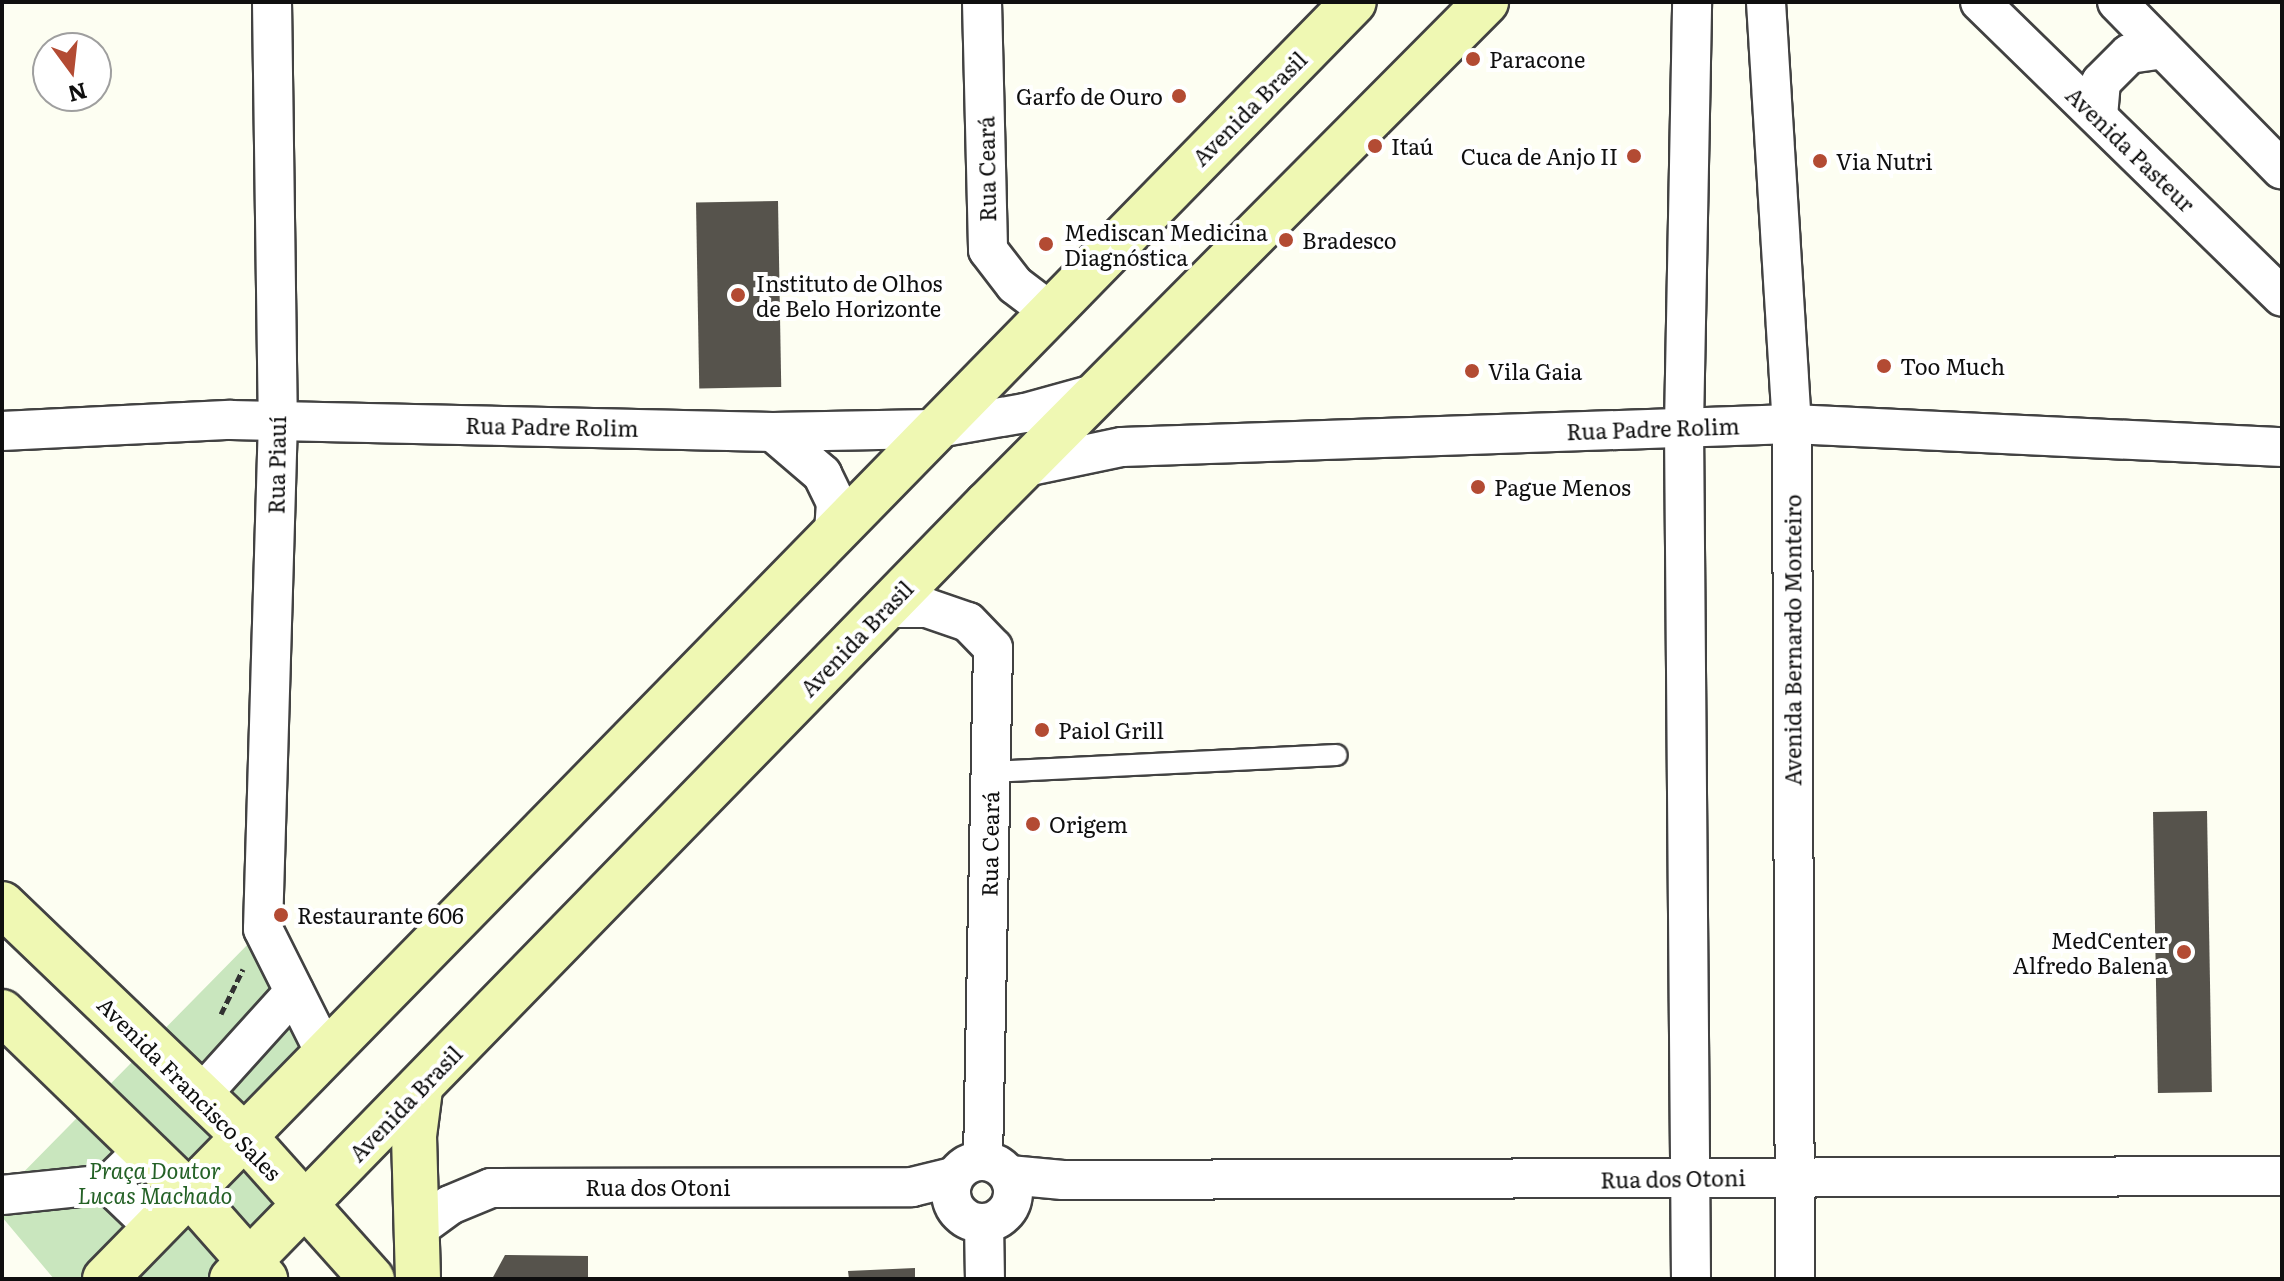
<!DOCTYPE html>
<html>
<head>
<meta charset="utf-8">
<style>
	body { margin:0 }
	#map { position:relative; width:2284px; height:1281px; overflow:hidden; background:#fdfef2; font-family:Literata,serif }
	div>[style] { position:absolute }
	[style*='--x'] { left:calc(var(--x)*1px); top:calc(var(--y)*1px); width:calc(var(--w)*1px); rotate:calc(var(--a)*1deg) }
	.green>* { inset:0; background:#c9e6be }
	.building>* { inset:0; background:#56534c; transform-origin:0 0 }
	.path>* { height:5px; margin-top:-2.5px; transform-origin:0; background:repeating-linear-gradient(90deg,#313131 0 8px,transparent 0 12px) }
	.roads { filter:drop-shadow(2px 0 #424242) drop-shadow(-2px 0 #424242) drop-shadow(0 2px #424242) drop-shadow(0 -2px #424242) }
	.lane>* { height:20px; margin:-10px; padding:0 10px; transform-origin:10px; border-radius:10px; background:#fff }
	.street>* { height:38px; margin:-19px; padding:0 19px; transform-origin:19px; border-radius:19px; background:#fff }
	.street>.ring { margin:-19px; padding:0; box-sizing:content-box; background:none; border:38px solid #fff; border-radius:50% }
	.secondary>* { height:44px; margin:-22px; padding:0 22px; transform-origin:22px; border-radius:22px; background:#eff8b3 }
	.dots>* { width:22px; height:22px; translate:-50% -50%; box-sizing:border-box; border:4px solid #fff; border-radius:50% }
	span { translate:-50% -50%; white-space:nowrap; text-align:center; line-height:1.15; -webkit-text-stroke:8px #fff; paint-order:stroke }
	.poi-label { font-size:22px; color:#0f0f0f }
	.left { translate:0 -50%; text-align:left }
	.right { translate:-100% -50%; text-align:right }
	.street-label { font-size:22px; color:#0f0f0f }
	.park-label { font-size:22px; color:#246126; font-style:italic }
	.frame { position:absolute; inset:0; border:4px solid #0f0f0f; pointer-events:none }
	.north { position:absolute; left:32px; top:32px; width:80px; height:80px; box-sizing:border-box; background:#fff; border:2px solid #9f9f9f; border-radius:50%; rotate:165deg; font-size:22px; font-weight:700; line-height:32px; text-align:center; color:#0f0f0f }
	.north::after { content:''; display:block; margin:auto; width:28px; height:36px; background:#b34b33; clip-path:polygon(50% 0,100% 100%,50% 72%,0 100%) }
</style>
</head>
<body>
<div id="map">
	<div class="green">
		<div style="clip-path:polygon(263px 929px,344px 1039px,244px 1142px,295px 1207px,237px 1279px,54px 1279px,2px 1217px,2px 1194px)"></div>
	</div>
	<div class="building">
		<div style="left:778px;top:201px;width:186px;height:82px;rotate:89deg"></div>
		<div style="left:2207px;top:811px;width:281px;height:54px;rotate:89deg"></div>
		<div style="clip-path:polygon(505px 1255px,588px 1256px,588px 1279px,492px 1279px)"></div>
		<div style="clip-path:polygon(915px 1268px,915px 1279px,849px 1279px,848px 1271px)"></div>
	</div>
	<div class="path">
		<div style="--x:221;--y:1014;--w:50;--a:-63.9"></div>
	</div>
	<div class="roads">
		<div class="lane">
			<div style="--x:990;--y:772;--w:347;--a:-2.8"></div>
		</div>
		<div class="street">
			<div style="--x:272;--y:2;--w:418;--a:89.2"></div>
			<div style="--x:278;--y:420;--w:509;--a:91.69"></div>
			<div style="--x:263;--y:929;--w:136;--a:63.4"></div>
			<div style="--x:982;--y:2;--w:248;--a:88.6"></div>
			<div style="--x:988;--y:250;--w:44;--a:52.4"></div>
			<div style="--x:1015;--y:285;--w:41;--a:37.1"></div>
			<div style="--x:1766;--y:2;--w:423;--a:86.5"></div>
			<div style="--x:1792;--y:424;--w:855;--a:89.8"></div>
			<div style="--x:1980;--y:2;--w:422;--a:44.3"></div>
			<div style="--x:2117;--y:2;--w:235;--a:45.5"></div>
			<div style="--x:2098;--y:116;--w:34;--a:-85"></div>
			<div style="--x:2101;--y:82;--w:40;--a:-45"></div>
			<div style="--x:2129;--y:54;--w:34;--a:-8"></div>
			<div style="--x:2;--y:431;--w:229;--a:-2.8"></div>
			<div style="--x:231;--y:420;--w:542;--a:1.27"></div>
			<div style="--x:773;--y:432;--w:159;--a:-1.1"></div>
			<div style="--x:932;--y:429;--w:94;--a:-9.8"></div>
			<div style="--x:1025;--y:413;--w:75;--a:-15.5"></div>
			<div style="--x:773;--y:432;--w:65;--a:40.6"></div>
			<div style="--x:822;--y:474;--w:32;--a:64"></div>
			<div style="--x:836;--y:503;--w:31;--a:94"></div>
			<div style="--x:1026;--y:467;--w:98;--a:-11.8"></div>
			<div style="--x:1122;--y:447;--w:670;--a:-1.97"></div>
			<div style="--x:1792;--y:424;--w:491;--a:2.7"></div>
			<div style="--x:885;--y:608;--w:42;--a:0"></div>
			<div style="--x:927;--y:608;--w:43;--a:18.9"></div>
			<div style="--x:968;--y:622;--w:36;--a:46"></div>
			<div style="--x:993;--y:648;--w:512;--a:91.12"></div>
			<div style="--x:201;--y:1095;--w:139;--a:-47.9"></div>
			<div class="ring" style="left:951px;top:1161px;width:24px;height:24px"></div>
			<div style="--x:1009;--y:1175;--w:54;--a:5.3"></div>
			<div style="--x:1063;--y:1180;--w:1219;--a:-0.19"></div>
			<div style="--x:109;--y:1184;--w:65;--a:43.8"></div>
			<div style="--x:2;--y:1195;--w:108;--a:-5.9"></div>
			<div style="--x:109;--y:1184;--w:50;--a:-44.2"></div>
			<div style="--x:984;--y:1223;--w:56;--a:89"></div>
			<div style="--x:416;--y:1230;--w:42;--a:-36.3"></div>
			<div style="--x:450;--y:1205;--w:44;--a:-22.5"></div>
			<div style="--x:491;--y:1188;--w:421;--a:-0.1"></div>
			<div style="--x:912;--y:1187;--w:42;--a:-13.7"></div>
			<div style="--x:1691;--y:1279;--w:853;--a:-90.47"></div>
			<div style="--x:1684;--y:426;--w:424;--a:-88.9"></div>
		</div>
		<div class="secondary">
			<div style="--x:2;--y:904;--w:335;--a:43.8"></div>
			<div style="--x:244;--y:1136;--w:192;--a:48.2"></div>
			<div style="--x:2;--y:1012;--w:260;--a:44.1"></div>
			<div style="--x:189;--y:1193;--w:115;--a:48.5"></div>
			<div style="--x:105;--y:1279;--w:1786;--a:-45.64"></div>
			<div style="--x:232;--y:1279;--w:1082;--a:-45.75"></div>
			<div style="--x:987;--y:504;--w:708;--a:-45.17"></div>
			<div style="--x:418;--y:1279;--w:143;--a:-91.6"></div>
			<div style="--x:414;--y:1136;--w:47;--a:-82.7"></div>
		</div>
	</div>
	<div class="dots">
		<div style="left:1473px;top:59px;background:#b34b33"></div>
		<div style="left:1179px;top:96px;background:#b34b33"></div>
		<div style="left:1375px;top:146px;background:#b34b33"></div>
		<div style="left:1634px;top:156px;background:#b34b33"></div>
		<div style="left:1820px;top:161px;background:#b34b33"></div>
		<div style="left:1286px;top:240px;background:#b34b33"></div>
		<div style="left:1046px;top:244px;background:#b34b33"></div>
		<div style="left:738px;top:295px;background:#b34b33"></div>
		<div style="left:1884px;top:366px;background:#b34b33"></div>
		<div style="left:1472px;top:371px;background:#b34b33"></div>
		<div style="left:1478px;top:487px;background:#b34b33"></div>
		<div style="left:1042px;top:730px;background:#b34b33"></div>
		<div style="left:1033px;top:824px;background:#b34b33"></div>
		<div style="left:281px;top:915px;background:#b34b33"></div>
		<div style="left:2184px;top:952px;background:#b34b33"></div>
	</div>
	<div class="poi-label">
		<span class="left" style="left:1489px;top:59px">Paracone</span>
		<span class="right" style="left:1163px;top:96px">Garfo de Ouro</span>
		<span class="left" style="left:1391px;top:146px">Itaú</span>
		<span class="right" style="left:1618px;top:156px">Cuca de Anjo II</span>
		<span class="left" style="left:1836px;top:161px">Via Nutri</span>
		<span class="left" style="left:1064px;top:244px">Mediscan Medicina<br>Diagnóstica</span>
		<span class="left" style="left:1302px;top:240px">Bradesco</span>
		<span class="left" style="left:756px;top:295px">Instituto de Olhos<br>de Belo Horizonte</span>
		<span class="left" style="left:1900px;top:366px">Too Much</span>
		<span class="left" style="left:1488px;top:371px">Vila Gaia</span>
		<span class="left" style="left:1494px;top:487px">Pague Menos</span>
		<span class="left" style="left:1058px;top:730px">Paiol Grill</span>
		<span class="left" style="left:1049px;top:824px">Origem</span>
		<span class="left" style="left:297px;top:915px">Restaurante 606</span>
		<span class="right" style="left:2168px;top:952px">MedCenter<br>Alfredo Balena</span>
	</div>
	<div class="street-label">
		<span style="left:1249px;top:108px;rotate:-45deg">Avenida Brasil</span>
		<span style="left:2131px;top:149px;rotate:44deg">Avenida Pasteur</span>
		<span style="left:986px;top:169px;rotate:-91deg">Rua Ceará</span>
		<span style="left:552px;top:426px;rotate:1deg">Rua Padre Rolim</span>
		<span style="left:1653px;top:428px;rotate:-2deg">Rua Padre Rolim</span>
		<span style="left:276px;top:465px;rotate:-89deg">Rua Piauí</span>
		<span style="left:856px;top:638px;rotate:-46deg">Avenida Brasil</span>
		<span style="left:1792px;top:640px;rotate:-90deg">Avenida Bernardo Monteiro</span>
		<span style="left:989px;top:844px;rotate:-89deg">Rua Ceará</span>
		<span style="left:190px;top:1088px;rotate:45deg">Avenida Francisco Sales</span>
		<span style="left:405px;top:1103px;rotate:-46deg">Avenida Brasil</span>
		<span style="left:1673px;top:1178px;rotate:-1deg">Rua dos Otoni</span>
		<span style="left:658px;top:1187px">Rua dos Otoni</span>
	</div>
	<div class="park-label">
		<span style="left:155px;top:1182px">Praça Doutor<br>Lucas Machado</span>
	</div>
	<div class="frame"></div>
	<div class="north">N</div>
</div>
</body>
</html>
